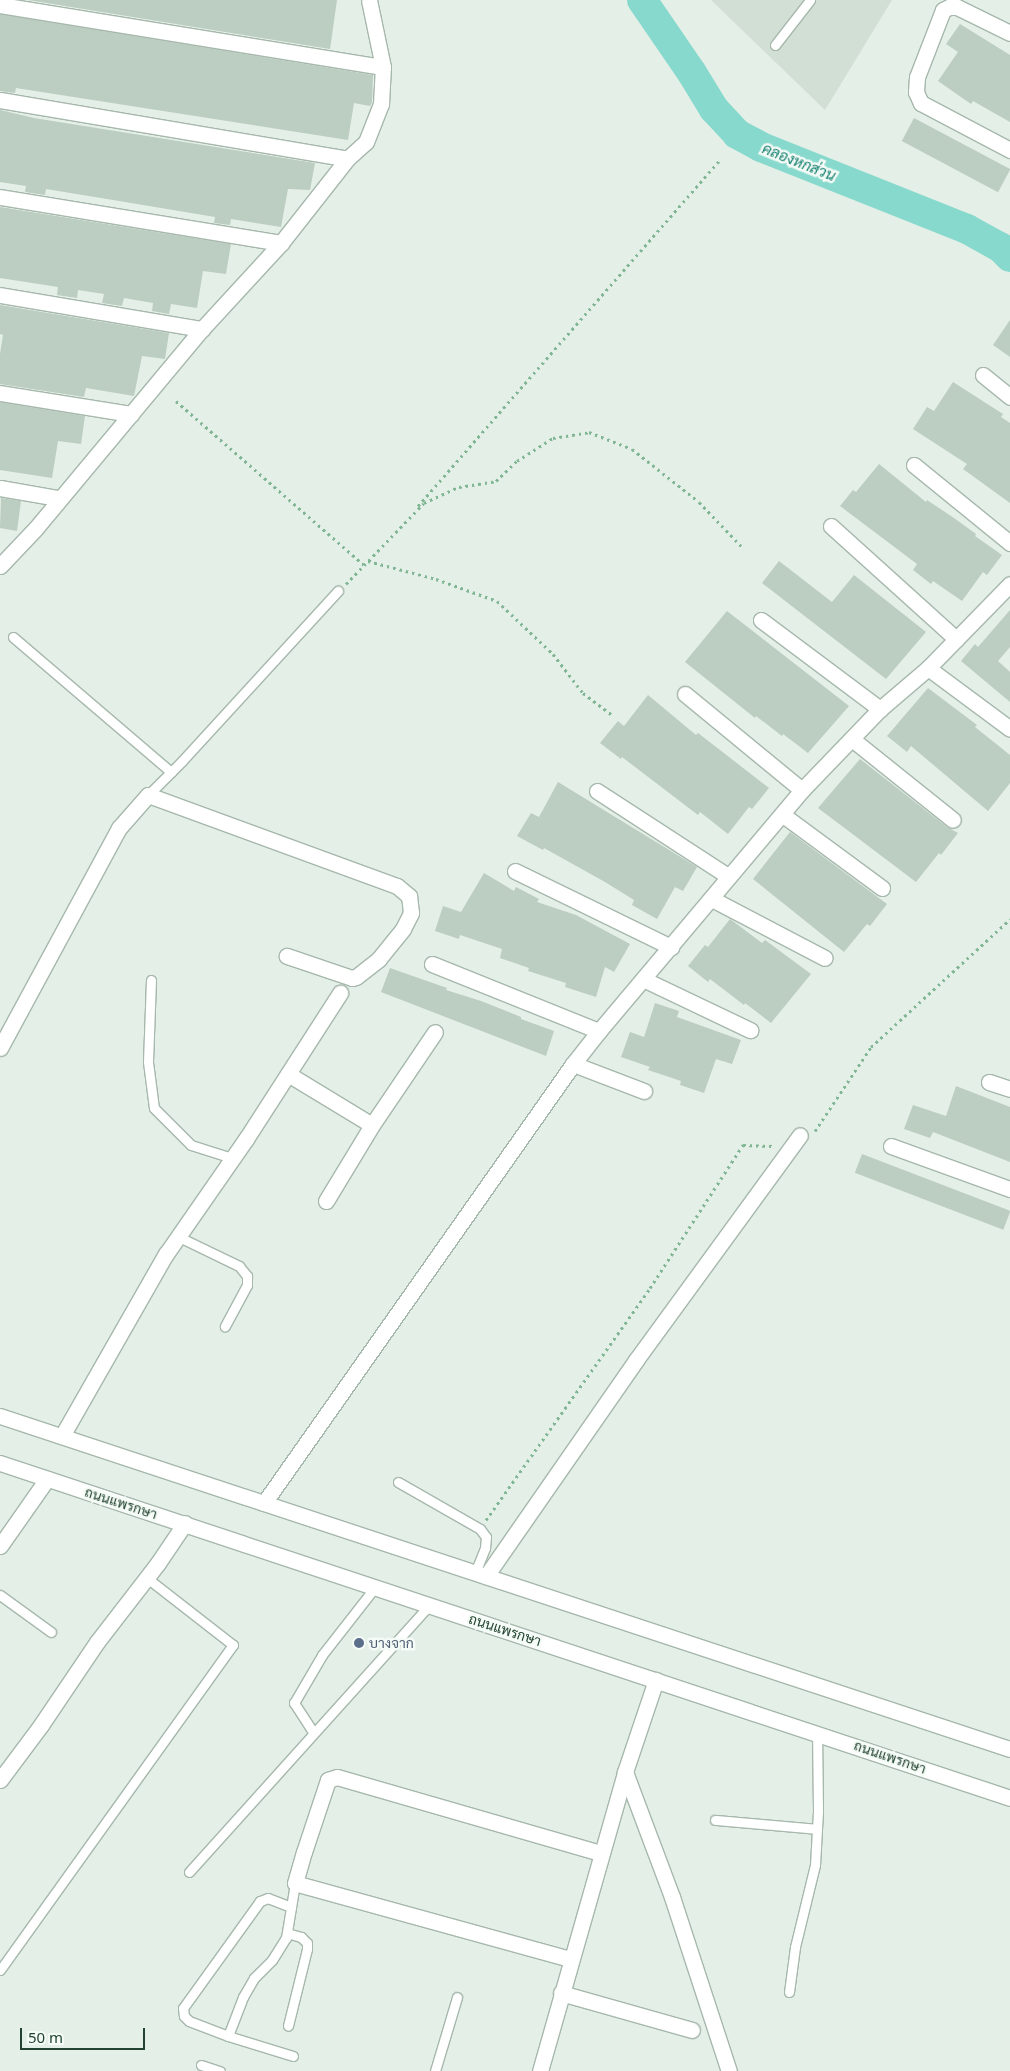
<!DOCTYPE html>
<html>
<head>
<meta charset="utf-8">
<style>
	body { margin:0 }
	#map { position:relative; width:1010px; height:2071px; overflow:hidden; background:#e4efe7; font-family:"Noto Sans",Sarabun,sans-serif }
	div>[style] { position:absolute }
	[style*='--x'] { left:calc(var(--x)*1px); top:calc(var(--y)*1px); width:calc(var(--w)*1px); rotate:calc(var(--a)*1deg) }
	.built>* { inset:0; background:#d2dfd5 }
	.river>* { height:30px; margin:-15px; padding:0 15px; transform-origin:15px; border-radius:15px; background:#87d9cd }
	.building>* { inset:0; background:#bccdc1; transform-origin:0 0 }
	.path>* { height:3px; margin-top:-1.5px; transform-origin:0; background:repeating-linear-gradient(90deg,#81b695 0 2.5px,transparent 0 6.5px) }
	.roads { filter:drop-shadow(1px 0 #a6b8ac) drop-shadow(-1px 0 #a6b8ac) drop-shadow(0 1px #a6b8ac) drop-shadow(0 -1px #a6b8ac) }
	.service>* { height:9px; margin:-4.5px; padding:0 4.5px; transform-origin:4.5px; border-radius:4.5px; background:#fff }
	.minor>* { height:15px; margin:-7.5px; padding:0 7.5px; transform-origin:7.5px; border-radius:7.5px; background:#fff }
	.tertiary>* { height:15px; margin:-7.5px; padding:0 7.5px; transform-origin:7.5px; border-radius:7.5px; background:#fff }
	.secondary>* { height:15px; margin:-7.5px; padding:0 7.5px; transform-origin:7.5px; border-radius:7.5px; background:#fff }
	.dots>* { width:14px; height:14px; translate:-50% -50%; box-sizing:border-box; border:2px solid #f5fbf6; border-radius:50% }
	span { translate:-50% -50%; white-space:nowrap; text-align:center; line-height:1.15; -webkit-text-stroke:5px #f5fbf6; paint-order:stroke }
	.street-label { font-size:14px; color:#21432f }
	.service-label { font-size:14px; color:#4e5e75 }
	.left { translate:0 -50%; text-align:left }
	.water-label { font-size:15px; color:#148071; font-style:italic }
	.scale { position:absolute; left:20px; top:2028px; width:125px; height:22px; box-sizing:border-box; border:2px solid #21432f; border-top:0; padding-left:6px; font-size:15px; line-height:18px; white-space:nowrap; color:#21432f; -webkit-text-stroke:4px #f5fbf6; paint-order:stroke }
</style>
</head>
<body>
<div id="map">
	<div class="built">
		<div style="clip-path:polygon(711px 0,892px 0,825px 110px)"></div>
	</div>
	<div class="river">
		<div style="--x:642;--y:0;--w:88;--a:55.6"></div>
		<div style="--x:692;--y:73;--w:42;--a:58.6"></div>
		<div style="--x:714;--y:109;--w:34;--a:47"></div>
		<div style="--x:737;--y:134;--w:27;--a:28"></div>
		<div style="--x:761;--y:147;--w:222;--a:21.7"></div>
		<div style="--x:967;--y:229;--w:38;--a:29"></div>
		<div style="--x:1000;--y:247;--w:14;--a:45"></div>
	</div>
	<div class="building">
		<div style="clip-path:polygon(28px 0,337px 0,330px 49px)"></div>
		<div style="clip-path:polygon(0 14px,373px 75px,372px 102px,370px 106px,354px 103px,348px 140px,16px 88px,15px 93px,0 91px)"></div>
		<div style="clip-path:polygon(960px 24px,1010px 55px,1010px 122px,973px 101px,971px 104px,938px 81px,958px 52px,946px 44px)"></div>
		<div style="clip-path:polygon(0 110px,34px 118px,315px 163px,310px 190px,288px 189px,281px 227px,231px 219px,230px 225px,214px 223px,215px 217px,107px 199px,46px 189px,45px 195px,25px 192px,26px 186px,0 182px)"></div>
		<div style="left:914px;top:118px;width:109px;height:26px;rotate:28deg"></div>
		<div style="clip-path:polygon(0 207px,231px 244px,226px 274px,203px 271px,197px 308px,171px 304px,169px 314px,152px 311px,153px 303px,124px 298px,122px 306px,102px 303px,104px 294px,78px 290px,77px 298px,57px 295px,58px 287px,0 278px)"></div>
		<div style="clip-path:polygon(0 305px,169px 333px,165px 359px,142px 356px,134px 396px,86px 388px,84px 397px,0 384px,0 354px,3px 335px,0 334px)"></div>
		<div style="clip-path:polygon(1010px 320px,1010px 357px,993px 345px)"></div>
		<div style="clip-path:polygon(953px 382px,1003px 414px,1001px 417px,1010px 423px,1010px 503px,963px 469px,967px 464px,913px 429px,927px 407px,934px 411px)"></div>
		<div style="clip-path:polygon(0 402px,85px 416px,81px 444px,58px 441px,52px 478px,0 470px)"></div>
		<div style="clip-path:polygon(879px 464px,926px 502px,927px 500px,954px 518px,976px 534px,975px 536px,1002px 555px,987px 575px,983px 572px,962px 601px,933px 581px,931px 584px,913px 570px,917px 564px,840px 506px,853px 490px,856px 492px)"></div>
		<div style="clip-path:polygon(1px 498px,21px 501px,17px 531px,0 528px)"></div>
		<div style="clip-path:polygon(779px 561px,832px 602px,854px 575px,926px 632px,886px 679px,762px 583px)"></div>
		<div style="clip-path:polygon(1010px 610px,1010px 647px,998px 661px,1010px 672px,1010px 702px,961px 661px,975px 644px,978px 647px)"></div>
		<div style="clip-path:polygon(727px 611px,849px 706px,808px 753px,783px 734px,782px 736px,756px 716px,755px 718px,685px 662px)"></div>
		<div style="clip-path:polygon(928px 688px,977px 725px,975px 727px,1010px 755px,1010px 783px,988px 811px,911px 746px,907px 752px,887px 736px)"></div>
		<div style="clip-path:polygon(648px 695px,696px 735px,698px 733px,769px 788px,752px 809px,749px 807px,728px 834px,700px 812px,698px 815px,622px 757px,621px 759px,600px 743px,618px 721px,624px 726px)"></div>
		<div style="clip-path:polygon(860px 759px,947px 827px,958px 833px,941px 855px,939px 853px,916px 882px,818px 808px)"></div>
		<div style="clip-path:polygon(558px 782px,697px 867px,683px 891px,675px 887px,657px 919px,632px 905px,634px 900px,605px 882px,544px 848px,543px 850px,517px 836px,531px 813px,539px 817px)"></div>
		<div style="clip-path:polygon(790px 832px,887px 904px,870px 926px,867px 924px,844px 952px,753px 879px)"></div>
		<div style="clip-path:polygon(484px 873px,514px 891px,516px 887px,539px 899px,537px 902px,576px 915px,630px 944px,614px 972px,605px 967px,596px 997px,565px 987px,566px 983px,528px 971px,529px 968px,500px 958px,502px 949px,460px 935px,459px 939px,435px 931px,443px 906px,461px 912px)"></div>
		<div style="clip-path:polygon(730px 919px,762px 943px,765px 940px,811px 974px,771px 1023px,745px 1003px,744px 1005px,710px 979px,708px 982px,688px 966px,705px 945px,708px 947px)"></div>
		<div style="clip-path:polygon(390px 968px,447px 988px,446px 990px,481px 1001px,521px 1017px,521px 1019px,554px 1031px,546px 1056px,381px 992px)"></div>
		<div style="clip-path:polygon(655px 1003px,679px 1011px,677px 1017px,741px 1040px,732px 1064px,716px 1059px,704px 1093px,680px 1085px,681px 1081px,648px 1070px,650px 1067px,621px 1057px,630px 1032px,644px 1037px)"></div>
		<div style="clip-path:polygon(956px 1086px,1010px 1107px,1010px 1162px,933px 1132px,930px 1138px,904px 1129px,913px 1105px,946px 1116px)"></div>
		<div style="left:862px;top:1154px;width:159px;height:20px;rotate:21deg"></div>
	</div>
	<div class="path">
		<div style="--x:176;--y:401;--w:249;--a:41.1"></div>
		<div style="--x:418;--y:506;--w:458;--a:-48.9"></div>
		<div style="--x:368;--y:561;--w:70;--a:14.8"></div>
		<div style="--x:436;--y:579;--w:65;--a:19.8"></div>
		<div style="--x:497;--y:601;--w:77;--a:43.4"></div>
		<div style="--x:553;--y:654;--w:49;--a:52.4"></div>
		<div style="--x:583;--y:693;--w:39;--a:37"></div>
		<div style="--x:346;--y:584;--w:112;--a:-46.1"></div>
		<div style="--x:424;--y:503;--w:38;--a:-25"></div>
		<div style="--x:459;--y:487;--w:37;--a:-9"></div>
		<div style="--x:496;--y:481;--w:29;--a:-44"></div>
		<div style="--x:517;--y:461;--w:43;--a:-32.6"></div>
		<div style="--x:553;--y:438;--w:36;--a:-9"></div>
		<div style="--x:589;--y:432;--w:46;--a:21.6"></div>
		<div style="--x:632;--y:449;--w:85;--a:38.3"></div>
		<div style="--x:699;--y:502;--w:65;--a:46.2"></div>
		<div style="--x:815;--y:1131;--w:101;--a:-56.3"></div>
		<div style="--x:871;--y:1047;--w:189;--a:-42.6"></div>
		<div style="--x:486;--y:1520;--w:284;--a:-54.7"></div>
		<div style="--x:650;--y:1288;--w:171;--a:-57"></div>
		<div style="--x:743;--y:1145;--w:32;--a:2"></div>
	</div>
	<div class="roads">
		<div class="service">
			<div style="--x:775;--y:45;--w:57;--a:-52.1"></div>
			<div style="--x:13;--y:637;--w:208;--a:40.5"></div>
			<div style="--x:148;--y:795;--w:48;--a:-45"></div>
			<div style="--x:182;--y:761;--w:231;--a:-47.5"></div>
			<div style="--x:151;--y:980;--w:82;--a:92.1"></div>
			<div style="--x:148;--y:1062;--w:46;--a:82.6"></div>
			<div style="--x:154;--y:1108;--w:52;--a:45"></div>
			<div style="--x:191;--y:1145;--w:43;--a:17.6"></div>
			<div style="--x:179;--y:1237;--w:67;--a:25.8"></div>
			<div style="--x:239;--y:1266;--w:13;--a:51"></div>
			<div style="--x:247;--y:1276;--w:9;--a:90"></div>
			<div style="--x:247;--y:1285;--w:47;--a:118.2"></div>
			<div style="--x:398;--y:1482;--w:95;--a:29.8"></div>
			<div style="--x:480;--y:1529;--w:10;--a:53"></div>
			<div style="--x:486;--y:1537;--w:11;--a:95"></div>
			<div style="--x:485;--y:1548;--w:27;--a:112"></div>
			<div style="--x:0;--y:1595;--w:63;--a:36"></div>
			<div style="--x:313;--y:1732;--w:35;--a:-123"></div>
			<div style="--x:294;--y:1703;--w:56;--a:-59.7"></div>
			<div style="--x:322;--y:1655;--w:88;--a:-52"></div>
			<div style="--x:715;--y:1820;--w:102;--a:5"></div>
			<div style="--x:189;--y:1872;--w:360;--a:-48"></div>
			<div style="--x:291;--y:1907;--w:25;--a:-159"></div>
			<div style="--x:268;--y:1898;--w:9;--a:159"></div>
			<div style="--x:260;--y:1901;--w:132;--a:125.7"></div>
			<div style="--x:183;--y:2008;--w:8;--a:83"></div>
			<div style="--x:184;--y:2016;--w:7;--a:45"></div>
			<div style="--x:189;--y:2021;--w:42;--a:21"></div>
			<div style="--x:228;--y:2036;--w:68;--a:17.1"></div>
			<div style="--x:287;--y:1933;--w:15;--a:16"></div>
			<div style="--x:301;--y:1937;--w:8;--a:45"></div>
			<div style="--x:307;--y:1943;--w:6;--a:90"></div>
			<div style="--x:307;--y:1949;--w:79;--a:103.9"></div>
			<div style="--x:0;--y:1970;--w:400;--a:-54.4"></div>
			<div style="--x:233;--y:1645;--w:109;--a:-142.1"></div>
			<div style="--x:789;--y:1992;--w:45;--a:-82.4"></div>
			<div style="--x:795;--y:1947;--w:84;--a:-76.3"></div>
			<div style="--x:815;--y:1865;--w:54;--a:-86.8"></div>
			<div style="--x:818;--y:1811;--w:78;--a:-90.7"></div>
			<div style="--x:228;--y:2036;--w:42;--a:-69"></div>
			<div style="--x:243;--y:1997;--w:22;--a:-60"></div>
			<div style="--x:254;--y:1978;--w:25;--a:-45"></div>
			<div style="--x:272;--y:1960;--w:26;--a:-58"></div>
			<div style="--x:286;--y:1938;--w:56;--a:-80.7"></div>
			<div style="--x:201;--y:2065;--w:20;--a:18"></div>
			<div style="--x:435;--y:2071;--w:77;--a:-73.4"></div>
		</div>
		<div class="minor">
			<div style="--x:0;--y:5;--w:388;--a:9.2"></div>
			<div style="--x:1010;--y:33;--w:59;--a:-153.9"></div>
			<div style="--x:957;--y:7;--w:8;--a:180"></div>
			<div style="--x:949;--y:7;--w:7;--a:153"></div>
			<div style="--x:943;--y:10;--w:72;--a:111.2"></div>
			<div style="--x:917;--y:77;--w:15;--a:94"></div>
			<div style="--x:916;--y:92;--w:12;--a:66"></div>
			<div style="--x:921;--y:103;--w:101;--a:27.8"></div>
			<div style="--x:0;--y:100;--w:352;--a:9.6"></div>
			<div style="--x:0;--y:197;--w:285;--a:9.3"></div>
			<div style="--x:0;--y:295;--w:205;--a:9.6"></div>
			<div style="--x:983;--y:375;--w:35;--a:39"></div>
			<div style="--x:0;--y:393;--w:133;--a:9.1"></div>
			<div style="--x:914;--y:465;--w:124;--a:39.1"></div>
			<div style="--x:0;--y:488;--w:59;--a:9.8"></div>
			<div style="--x:831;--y:526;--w:169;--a:42.1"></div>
			<div style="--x:0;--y:566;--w:52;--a:-46.5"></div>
			<div style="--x:36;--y:528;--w:259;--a:-50.2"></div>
			<div style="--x:202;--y:329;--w:117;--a:-47.4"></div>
			<div style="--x:281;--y:243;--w:107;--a:-51.8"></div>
			<div style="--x:347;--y:159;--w:25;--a:-42"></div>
			<div style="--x:366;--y:142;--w:41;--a:-68.5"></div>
			<div style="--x:381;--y:104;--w:37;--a:-87"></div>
			<div style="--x:383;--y:67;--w:68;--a:-101.8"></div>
			<div style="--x:761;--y:620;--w:149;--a:36.8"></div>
			<div style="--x:928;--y:668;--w:102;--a:36.6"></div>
			<div style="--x:685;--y:694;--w:151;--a:39.4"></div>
			<div style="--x:852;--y:739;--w:129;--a:38.7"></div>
			<div style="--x:597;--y:791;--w:156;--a:33"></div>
			<div style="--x:783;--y:815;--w:123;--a:36.4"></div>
			<div style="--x:515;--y:871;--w:174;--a:26"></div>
			<div style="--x:712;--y:899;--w:127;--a:27.6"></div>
			<div style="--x:432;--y:964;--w:180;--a:21.9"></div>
			<div style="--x:643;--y:979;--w:119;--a:25.5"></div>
			<div style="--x:0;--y:1048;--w:250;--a:-61.6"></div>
			<div style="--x:119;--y:828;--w:44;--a:-48.7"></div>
			<div style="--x:148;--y:795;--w:265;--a:20.1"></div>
			<div style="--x:397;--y:886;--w:16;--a:40"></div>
			<div style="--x:409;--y:896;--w:17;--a:83"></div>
			<div style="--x:411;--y:913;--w:18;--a:117"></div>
			<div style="--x:403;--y:929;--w:38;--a:129"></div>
			<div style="--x:379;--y:959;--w:29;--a:142"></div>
			<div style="--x:356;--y:977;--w:4;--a:166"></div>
			<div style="--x:352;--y:978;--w:69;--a:-161.3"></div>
			<div style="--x:573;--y:1064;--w:76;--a:20.8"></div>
			<div style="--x:288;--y:1074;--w:98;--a:31.3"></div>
			<div style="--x:372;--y:1125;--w:112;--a:-55.9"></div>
			<div style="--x:989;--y:1082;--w:22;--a:18"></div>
			<div style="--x:891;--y:1146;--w:127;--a:19.9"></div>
			<div style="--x:326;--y:1201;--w:89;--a:-58.8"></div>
			<div style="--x:62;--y:1436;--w:210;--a:-60.3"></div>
			<div style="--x:166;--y:1254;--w:140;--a:-55.2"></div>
			<div style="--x:246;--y:1139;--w:174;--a:-57.2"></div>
			<div style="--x:264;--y:1503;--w:537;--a:-54.86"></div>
			<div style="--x:573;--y:1064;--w:42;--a:-51.8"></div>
			<div style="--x:599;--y:1031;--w:315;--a:-49.9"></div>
			<div style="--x:802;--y:790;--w:112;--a:-46.1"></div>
			<div style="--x:880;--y:709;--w:63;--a:-40.5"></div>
			<div style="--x:928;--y:668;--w:117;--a:-45.7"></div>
			<div style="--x:486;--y:1576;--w:263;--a:-55.2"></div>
			<div style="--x:636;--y:1360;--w:278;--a:-53.9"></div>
			<div style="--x:625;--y:1772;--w:134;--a:69.4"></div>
			<div style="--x:672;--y:1897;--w:183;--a:71.9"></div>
			<div style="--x:0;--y:1780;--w:69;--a:-53.3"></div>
			<div style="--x:41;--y:1725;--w:100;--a:-56"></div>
			<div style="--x:97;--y:1642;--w:100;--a:-52.3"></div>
			<div style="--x:158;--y:1563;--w:48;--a:-56"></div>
			<div style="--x:570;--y:1959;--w:285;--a:-164.6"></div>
			<div style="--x:295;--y:1883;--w:32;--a:-74"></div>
			<div style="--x:304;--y:1852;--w:76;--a:-71.6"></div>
			<div style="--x:328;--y:1780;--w:9;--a:-18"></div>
			<div style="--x:337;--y:1777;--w:275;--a:16.1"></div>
			<div style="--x:561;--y:1993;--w:136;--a:15.8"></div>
			<div style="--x:540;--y:2071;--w:311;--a:-74.1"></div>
			<div style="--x:625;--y:1772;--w:97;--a:-71.4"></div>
		</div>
		<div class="tertiary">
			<div style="--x:0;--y:1546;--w:82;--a:-55"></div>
		</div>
		<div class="secondary">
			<div style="--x:0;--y:1416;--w:1063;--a:18.25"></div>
			<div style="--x:0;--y:1463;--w:1064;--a:18.35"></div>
		</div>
	</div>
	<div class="dots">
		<div style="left:359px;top:1643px;background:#5c6f8a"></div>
	</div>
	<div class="street-label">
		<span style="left:121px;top:1503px;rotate:18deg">ถนนแพรกษา</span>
		<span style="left:505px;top:1630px;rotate:18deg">ถนนแพรกษา</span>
		<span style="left:890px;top:1757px;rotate:19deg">ถนนแพรกษา</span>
	</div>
	<div class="service-label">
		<span class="left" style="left:369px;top:1643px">บางจาก</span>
	</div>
	<div class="water-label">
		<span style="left:799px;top:162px;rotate:22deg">คลองหกส่วน</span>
	</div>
	<div class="scale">50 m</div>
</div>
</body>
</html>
